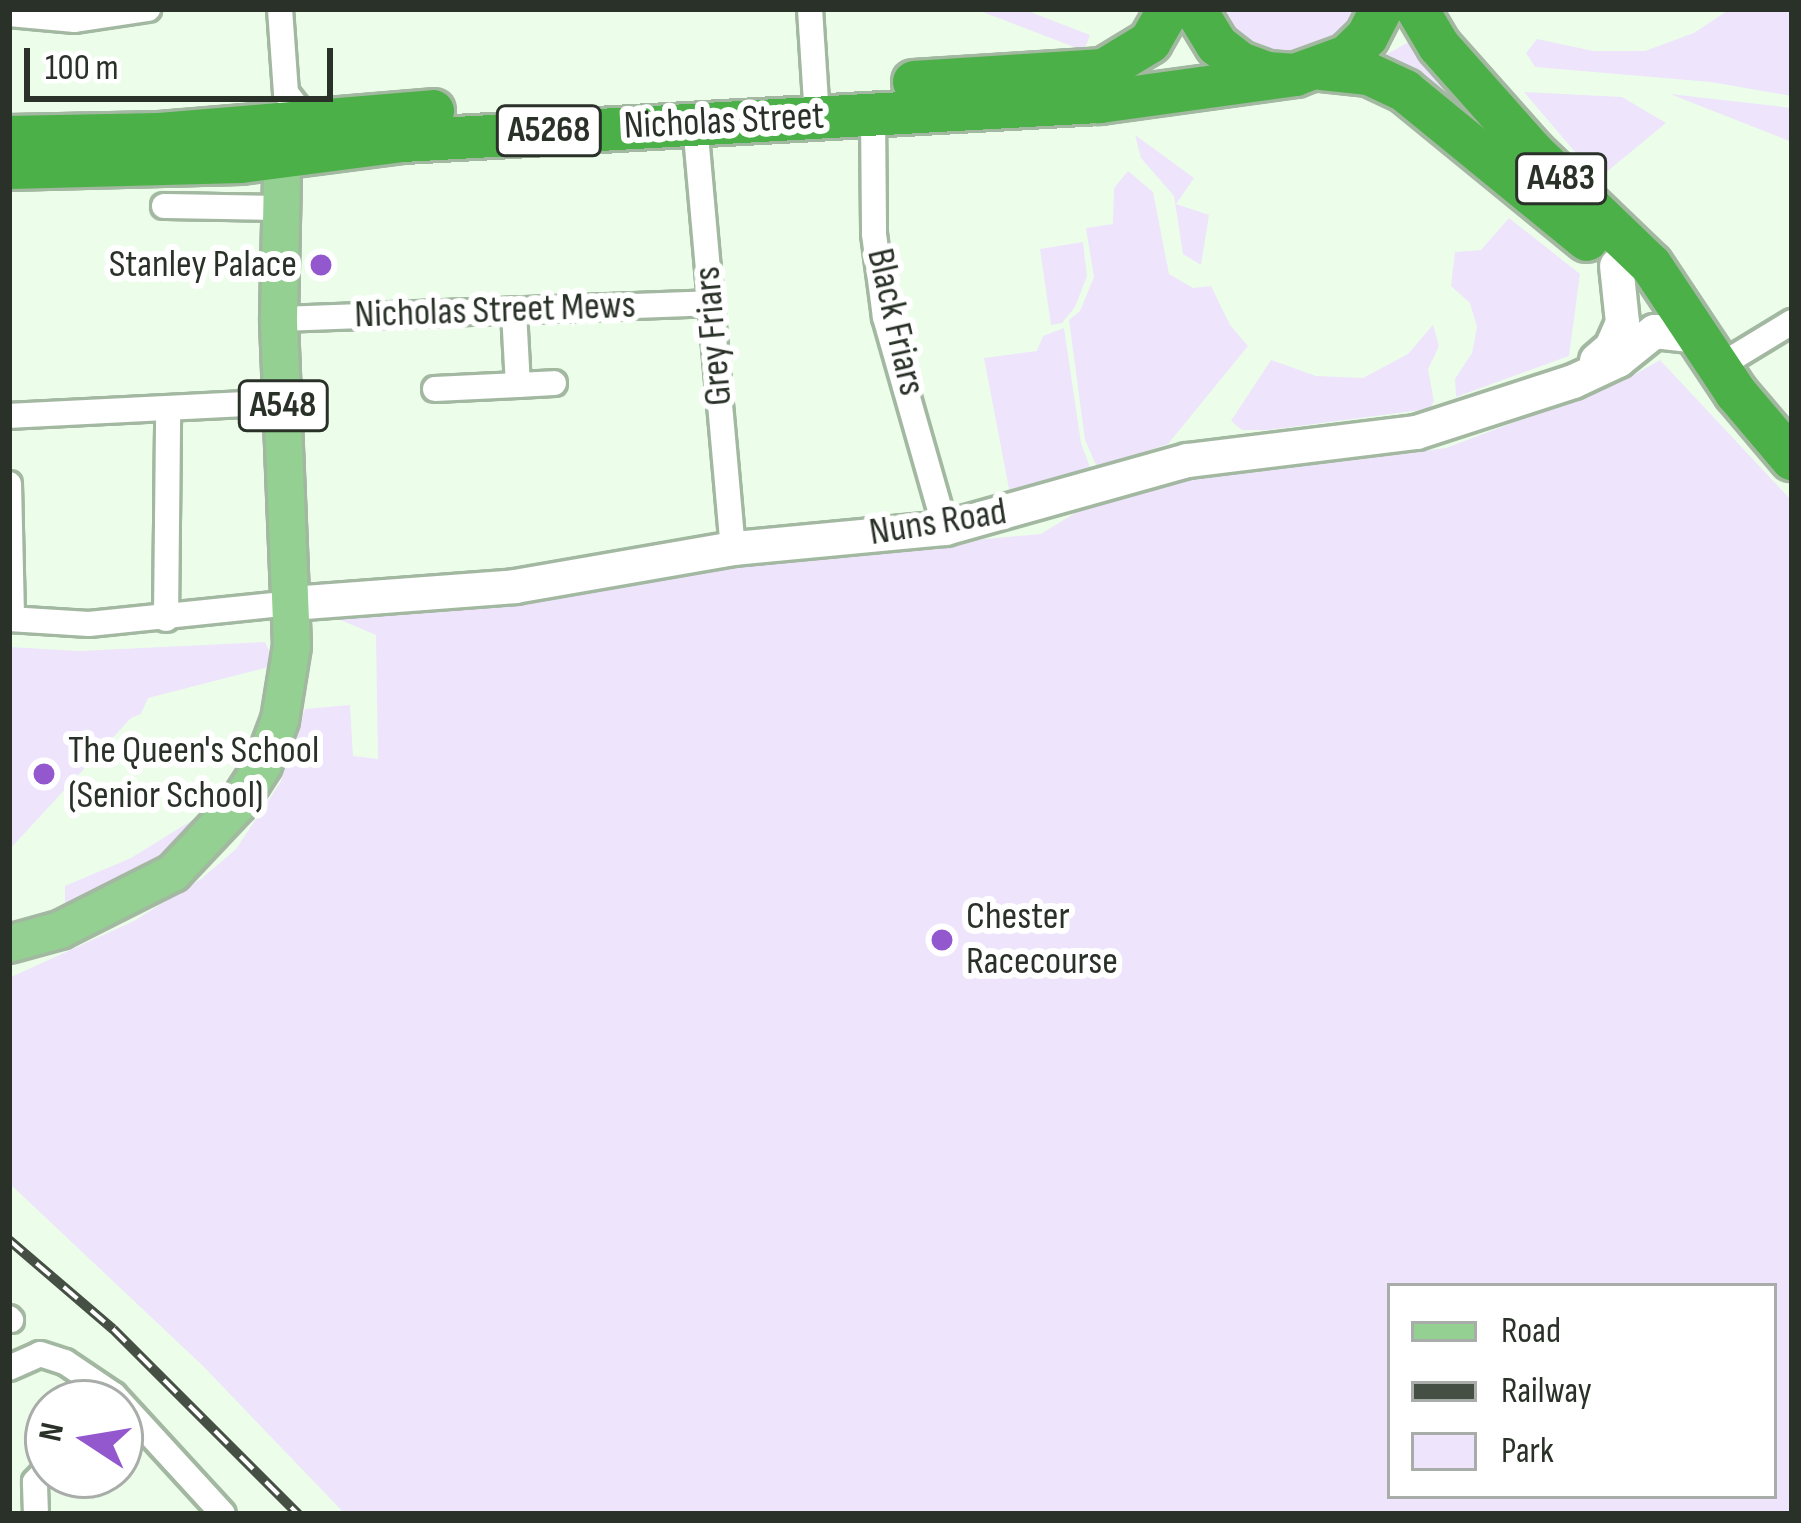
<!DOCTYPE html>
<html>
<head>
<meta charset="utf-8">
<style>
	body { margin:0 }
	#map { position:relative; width:1801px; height:1523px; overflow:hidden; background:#ecfeea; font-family:"Sofia Sans Condensed",sans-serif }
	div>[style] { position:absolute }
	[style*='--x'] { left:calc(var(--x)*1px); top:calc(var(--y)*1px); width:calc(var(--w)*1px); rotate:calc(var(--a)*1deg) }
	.green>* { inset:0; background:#eee4fc; transform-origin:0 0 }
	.roads { filter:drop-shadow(3px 0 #a3b8a1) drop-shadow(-3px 0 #a3b8a1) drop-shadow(0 3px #a3b8a1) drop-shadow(0 -3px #a3b8a1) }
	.street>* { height:24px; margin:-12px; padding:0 12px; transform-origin:12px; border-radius:12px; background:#fff }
	.secondary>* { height:33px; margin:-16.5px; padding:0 16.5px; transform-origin:16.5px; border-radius:16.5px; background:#fff }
	.primary>* { height:36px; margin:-18px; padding:0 18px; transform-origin:18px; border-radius:18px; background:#93d091 }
	.highway>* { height:42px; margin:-21px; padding:0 21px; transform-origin:21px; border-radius:21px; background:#4bb047 }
	.rail>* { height:10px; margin-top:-5px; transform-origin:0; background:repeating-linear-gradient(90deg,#fff 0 18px,#454f44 0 36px); box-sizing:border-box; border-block:3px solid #454f44 }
	.dots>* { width:33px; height:33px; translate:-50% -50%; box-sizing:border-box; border:6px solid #fff; border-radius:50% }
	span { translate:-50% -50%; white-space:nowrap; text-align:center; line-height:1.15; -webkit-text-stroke:12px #fff; paint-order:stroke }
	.shield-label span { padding:3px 9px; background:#fff; border:3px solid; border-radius:9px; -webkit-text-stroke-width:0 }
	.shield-label { font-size:36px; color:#293128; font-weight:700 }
	.street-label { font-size:39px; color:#293128 }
	.poi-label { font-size:39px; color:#293128 }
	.right { translate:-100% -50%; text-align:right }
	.left { translate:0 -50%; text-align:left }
	.frame { position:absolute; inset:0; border:12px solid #293128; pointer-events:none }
	.legend { position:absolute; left:1387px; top:1283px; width:390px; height:216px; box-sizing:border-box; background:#fff; border:3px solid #a9ada9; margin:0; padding:15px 21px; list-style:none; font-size:36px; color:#293128 }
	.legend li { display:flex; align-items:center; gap:24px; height:60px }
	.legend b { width:60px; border:3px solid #a9ada9 }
	.north { position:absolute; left:24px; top:1379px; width:120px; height:120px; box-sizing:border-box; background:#fff; border:3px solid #a9ada9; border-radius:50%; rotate:282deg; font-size:33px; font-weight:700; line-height:48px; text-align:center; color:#293128 }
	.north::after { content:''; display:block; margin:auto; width:42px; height:54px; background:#9357ce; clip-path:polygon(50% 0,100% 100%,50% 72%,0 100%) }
	.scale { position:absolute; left:24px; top:48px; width:309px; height:54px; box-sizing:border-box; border:6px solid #293128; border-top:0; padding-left:15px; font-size:36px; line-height:42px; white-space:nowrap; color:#293128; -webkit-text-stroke:9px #fff; paint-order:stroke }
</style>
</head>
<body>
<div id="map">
	<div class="green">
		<div style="clip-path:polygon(1214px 9px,1359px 9px,1326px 44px,1276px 53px,1230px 30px)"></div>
		<div style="clip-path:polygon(1730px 9px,1792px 9px,1792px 96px,1711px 82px,1535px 67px,1526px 53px,1537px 39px,1593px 51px,1645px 51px,1694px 33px)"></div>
		<div style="left:1090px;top:35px;width:17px;height:181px;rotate:111deg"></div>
		<div style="clip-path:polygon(1418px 37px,1486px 119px,1474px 131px,1378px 59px)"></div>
		<div style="clip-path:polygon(1524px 92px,1622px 97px,1666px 123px,1598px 179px)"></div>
		<div style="clip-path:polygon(1670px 94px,1792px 108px,1792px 142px)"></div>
		<div style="clip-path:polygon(1135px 135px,1194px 178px,1176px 204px,1209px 215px,1201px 265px,1183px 254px,1174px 196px,1141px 158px)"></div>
		<div style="clip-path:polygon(1128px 171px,1153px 192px,1169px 274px,1193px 288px,1211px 286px,1230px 325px,1248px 346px,1168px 444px,1097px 467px,1085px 440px,1069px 320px,1080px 311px,1094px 277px,1086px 228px,1113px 224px,1114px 188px)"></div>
		<div style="clip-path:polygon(1509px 218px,1580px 274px,1569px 356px,1456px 397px,1455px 379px,1472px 353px,1477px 327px,1470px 303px,1451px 286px,1455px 252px,1481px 250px)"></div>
		<div style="clip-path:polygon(1083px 242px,1087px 276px,1075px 307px,1062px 323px,1051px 325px,1040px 249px)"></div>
		<div style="clip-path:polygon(1433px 325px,1439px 346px,1428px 369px,1434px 402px,1429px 409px,1269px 430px,1242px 430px,1231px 421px,1271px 360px,1316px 376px,1363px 378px,1408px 354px)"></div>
		<div style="clip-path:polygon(1064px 328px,1081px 443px,1091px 470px,1010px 494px,984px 358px,1037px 351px,1043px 336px)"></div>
		<div style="clip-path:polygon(evenodd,1660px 360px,1792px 501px,1792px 1514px,345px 1514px,203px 1366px,9px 1183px,9px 978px,134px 921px,201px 879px,236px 849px,280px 783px,305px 709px,350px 705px,353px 756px,378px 759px,376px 635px,331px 616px,731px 562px,1041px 534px,1080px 510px,1181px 475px,1242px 464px,1339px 462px,1446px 448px,1623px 381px,1660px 360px,1390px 1286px,1774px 1286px,1774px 1496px,1390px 1496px,1390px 1286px)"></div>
		<div style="clip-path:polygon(265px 642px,276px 665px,148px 698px,141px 714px,131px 718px,9px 850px,9px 647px,79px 651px)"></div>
		<div style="clip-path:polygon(242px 773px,190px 835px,127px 878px,65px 903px,65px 886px,131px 858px,194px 819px)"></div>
	</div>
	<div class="roads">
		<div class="street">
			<div style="--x:280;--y:9;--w:84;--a:85.9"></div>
			<div style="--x:286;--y:93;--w:33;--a:52"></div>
			<div style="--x:810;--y:9;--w:108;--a:86.3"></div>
			<div style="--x:9;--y:14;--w:66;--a:5.2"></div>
			<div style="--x:75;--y:20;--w:74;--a:-8.6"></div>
			<div style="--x:873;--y:113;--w:121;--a:89.5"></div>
			<div style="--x:874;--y:234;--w:84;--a:82.5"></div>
			<div style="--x:885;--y:317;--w:219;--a:74.1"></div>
			<div style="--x:695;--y:124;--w:426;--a:84.9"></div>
			<div style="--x:164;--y:206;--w:118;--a:1"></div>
			<div style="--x:514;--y:312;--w:73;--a:86.9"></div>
			<div style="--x:518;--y:385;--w:36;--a:-3"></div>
			<div style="--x:279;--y:319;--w:432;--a:-2.1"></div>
			<div style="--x:1718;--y:367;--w:87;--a:-31.3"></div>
			<div style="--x:435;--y:389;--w:83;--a:-2.8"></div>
			<div style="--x:9;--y:416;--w:274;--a:-2.9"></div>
			<div style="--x:9;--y:484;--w:135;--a:88.7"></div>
			<div style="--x:9;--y:619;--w:80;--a:3.6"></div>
			<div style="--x:89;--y:624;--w:203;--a:-5.9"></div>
			<div style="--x:166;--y:619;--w:208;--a:-89.4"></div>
			<div style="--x:9;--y:1318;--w:3;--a:45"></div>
			<div style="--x:9;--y:1368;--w:34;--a:-24"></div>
			<div style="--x:40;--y:1354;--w:26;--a:18"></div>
			<div style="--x:65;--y:1362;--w:59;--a:34"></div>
			<div style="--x:114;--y:1395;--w:161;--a:47.5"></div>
			<div style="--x:36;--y:1514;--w:32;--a:-92"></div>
			<div style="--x:35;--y:1482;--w:19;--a:-47"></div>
		</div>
		<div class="secondary">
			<div style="--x:1596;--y:360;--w:20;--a:-41"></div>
			<div style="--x:1611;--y:347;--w:27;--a:-66"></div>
			<div style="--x:1622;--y:322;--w:57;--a:-96"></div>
			<div style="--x:291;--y:603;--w:225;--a:-4.3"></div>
			<div style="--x:515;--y:586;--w:221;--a:-9.9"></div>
			<div style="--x:733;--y:548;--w:213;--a:-5.4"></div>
			<div style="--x:945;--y:528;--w:251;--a:-15.7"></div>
			<div style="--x:1187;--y:460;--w:231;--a:-7"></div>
			<div style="--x:1416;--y:432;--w:165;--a:-18"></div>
			<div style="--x:1573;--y:381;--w:50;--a:-25"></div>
			<div style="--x:1618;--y:360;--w:46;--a:-38.9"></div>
			<div style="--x:1654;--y:331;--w:43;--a:6.6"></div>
		</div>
		<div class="primary">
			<div style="--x:9;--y:944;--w:53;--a:-15.4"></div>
			<div style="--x:60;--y:930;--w:127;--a:-26.8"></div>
			<div style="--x:173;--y:873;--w:95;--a:-46.7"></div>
			<div style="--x:238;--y:804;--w:46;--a:-57.3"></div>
			<div style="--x:263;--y:765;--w:48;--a:-69.3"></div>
			<div style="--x:280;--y:720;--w:75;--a:-80.8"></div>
			<div style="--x:292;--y:646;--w:327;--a:-92.3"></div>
			<div style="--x:279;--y:319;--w:188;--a:-88.8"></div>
		</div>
		<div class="highway">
			<div style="--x:1195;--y:9;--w:42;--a:58.6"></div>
			<div style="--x:1217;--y:45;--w:29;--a:38"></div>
			<div style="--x:1240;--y:63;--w:29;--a:20"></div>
			<div style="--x:1267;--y:73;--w:28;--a:4"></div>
			<div style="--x:1295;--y:75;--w:55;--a:-20.1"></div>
			<div style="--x:1347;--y:56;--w:28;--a:-44"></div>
			<div style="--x:1367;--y:37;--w:31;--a:-63"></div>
			<div style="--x:1417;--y:9;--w:43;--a:59.3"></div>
			<div style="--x:1439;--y:46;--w:142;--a:48.4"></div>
			<div style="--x:1533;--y:152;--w:163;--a:43.8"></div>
			<div style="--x:1651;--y:265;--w:154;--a:56.4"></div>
			<div style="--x:1736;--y:393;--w:87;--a:49.7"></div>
			<div style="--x:1322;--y:69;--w:47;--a:6.1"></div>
			<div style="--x:1369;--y:74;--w:40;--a:25"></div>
			<div style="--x:1405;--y:91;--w:235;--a:39.3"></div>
			<div style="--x:914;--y:82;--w:190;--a:-3.6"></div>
			<div style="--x:1104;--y:70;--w:54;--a:-31.3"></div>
			<div style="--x:1150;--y:42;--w:38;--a:-60"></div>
			<div style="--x:9;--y:137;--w:151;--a:-1.1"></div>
			<div style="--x:160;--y:134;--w:274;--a:-4.8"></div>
			<div style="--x:9;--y:168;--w:232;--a:-1.5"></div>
			<div style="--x:241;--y:162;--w:163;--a:-7.4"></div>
			<div style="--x:403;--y:141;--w:697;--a:-3.21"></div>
			<div style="--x:1099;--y:102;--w:198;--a:-7.8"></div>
		</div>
	</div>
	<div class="rail">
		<div style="--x:9;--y:1240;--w:137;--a:40.6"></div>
		<div style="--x:113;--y:1329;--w:262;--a:45"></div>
	</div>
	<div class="dots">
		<div style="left:321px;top:265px;background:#9357ce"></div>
		<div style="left:44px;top:774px;background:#9357ce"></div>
		<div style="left:942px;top:940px;background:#9357ce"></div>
	</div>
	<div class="shield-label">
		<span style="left:549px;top:131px">A5268</span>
		<span style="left:1561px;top:179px">A483</span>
		<span style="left:283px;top:406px">A548</span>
	</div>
	<div class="street-label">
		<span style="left:724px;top:122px;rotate:-3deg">Nicholas Street</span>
		<span style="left:495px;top:311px;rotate:-2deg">Nicholas Street Mews</span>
		<span style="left:895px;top:322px;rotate:77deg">Black Friars</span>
		<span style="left:714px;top:336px;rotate:-95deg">Grey Friars</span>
		<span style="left:938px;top:523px;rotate:-9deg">Nuns Road</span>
	</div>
	<div class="poi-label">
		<span class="right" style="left:297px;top:265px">Stanley Palace</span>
		<span class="left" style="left:68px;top:774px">The Queen's School<br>(Senior School)</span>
		<span class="left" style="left:966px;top:940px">Chester<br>Racecourse</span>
	</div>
	<div class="frame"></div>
	<ul class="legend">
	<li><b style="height:15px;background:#93d091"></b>Road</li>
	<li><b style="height:15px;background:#454f44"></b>Railway</li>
	<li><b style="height:33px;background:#eee4fc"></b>Park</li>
	</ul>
	<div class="north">N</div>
	<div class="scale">100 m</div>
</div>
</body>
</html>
